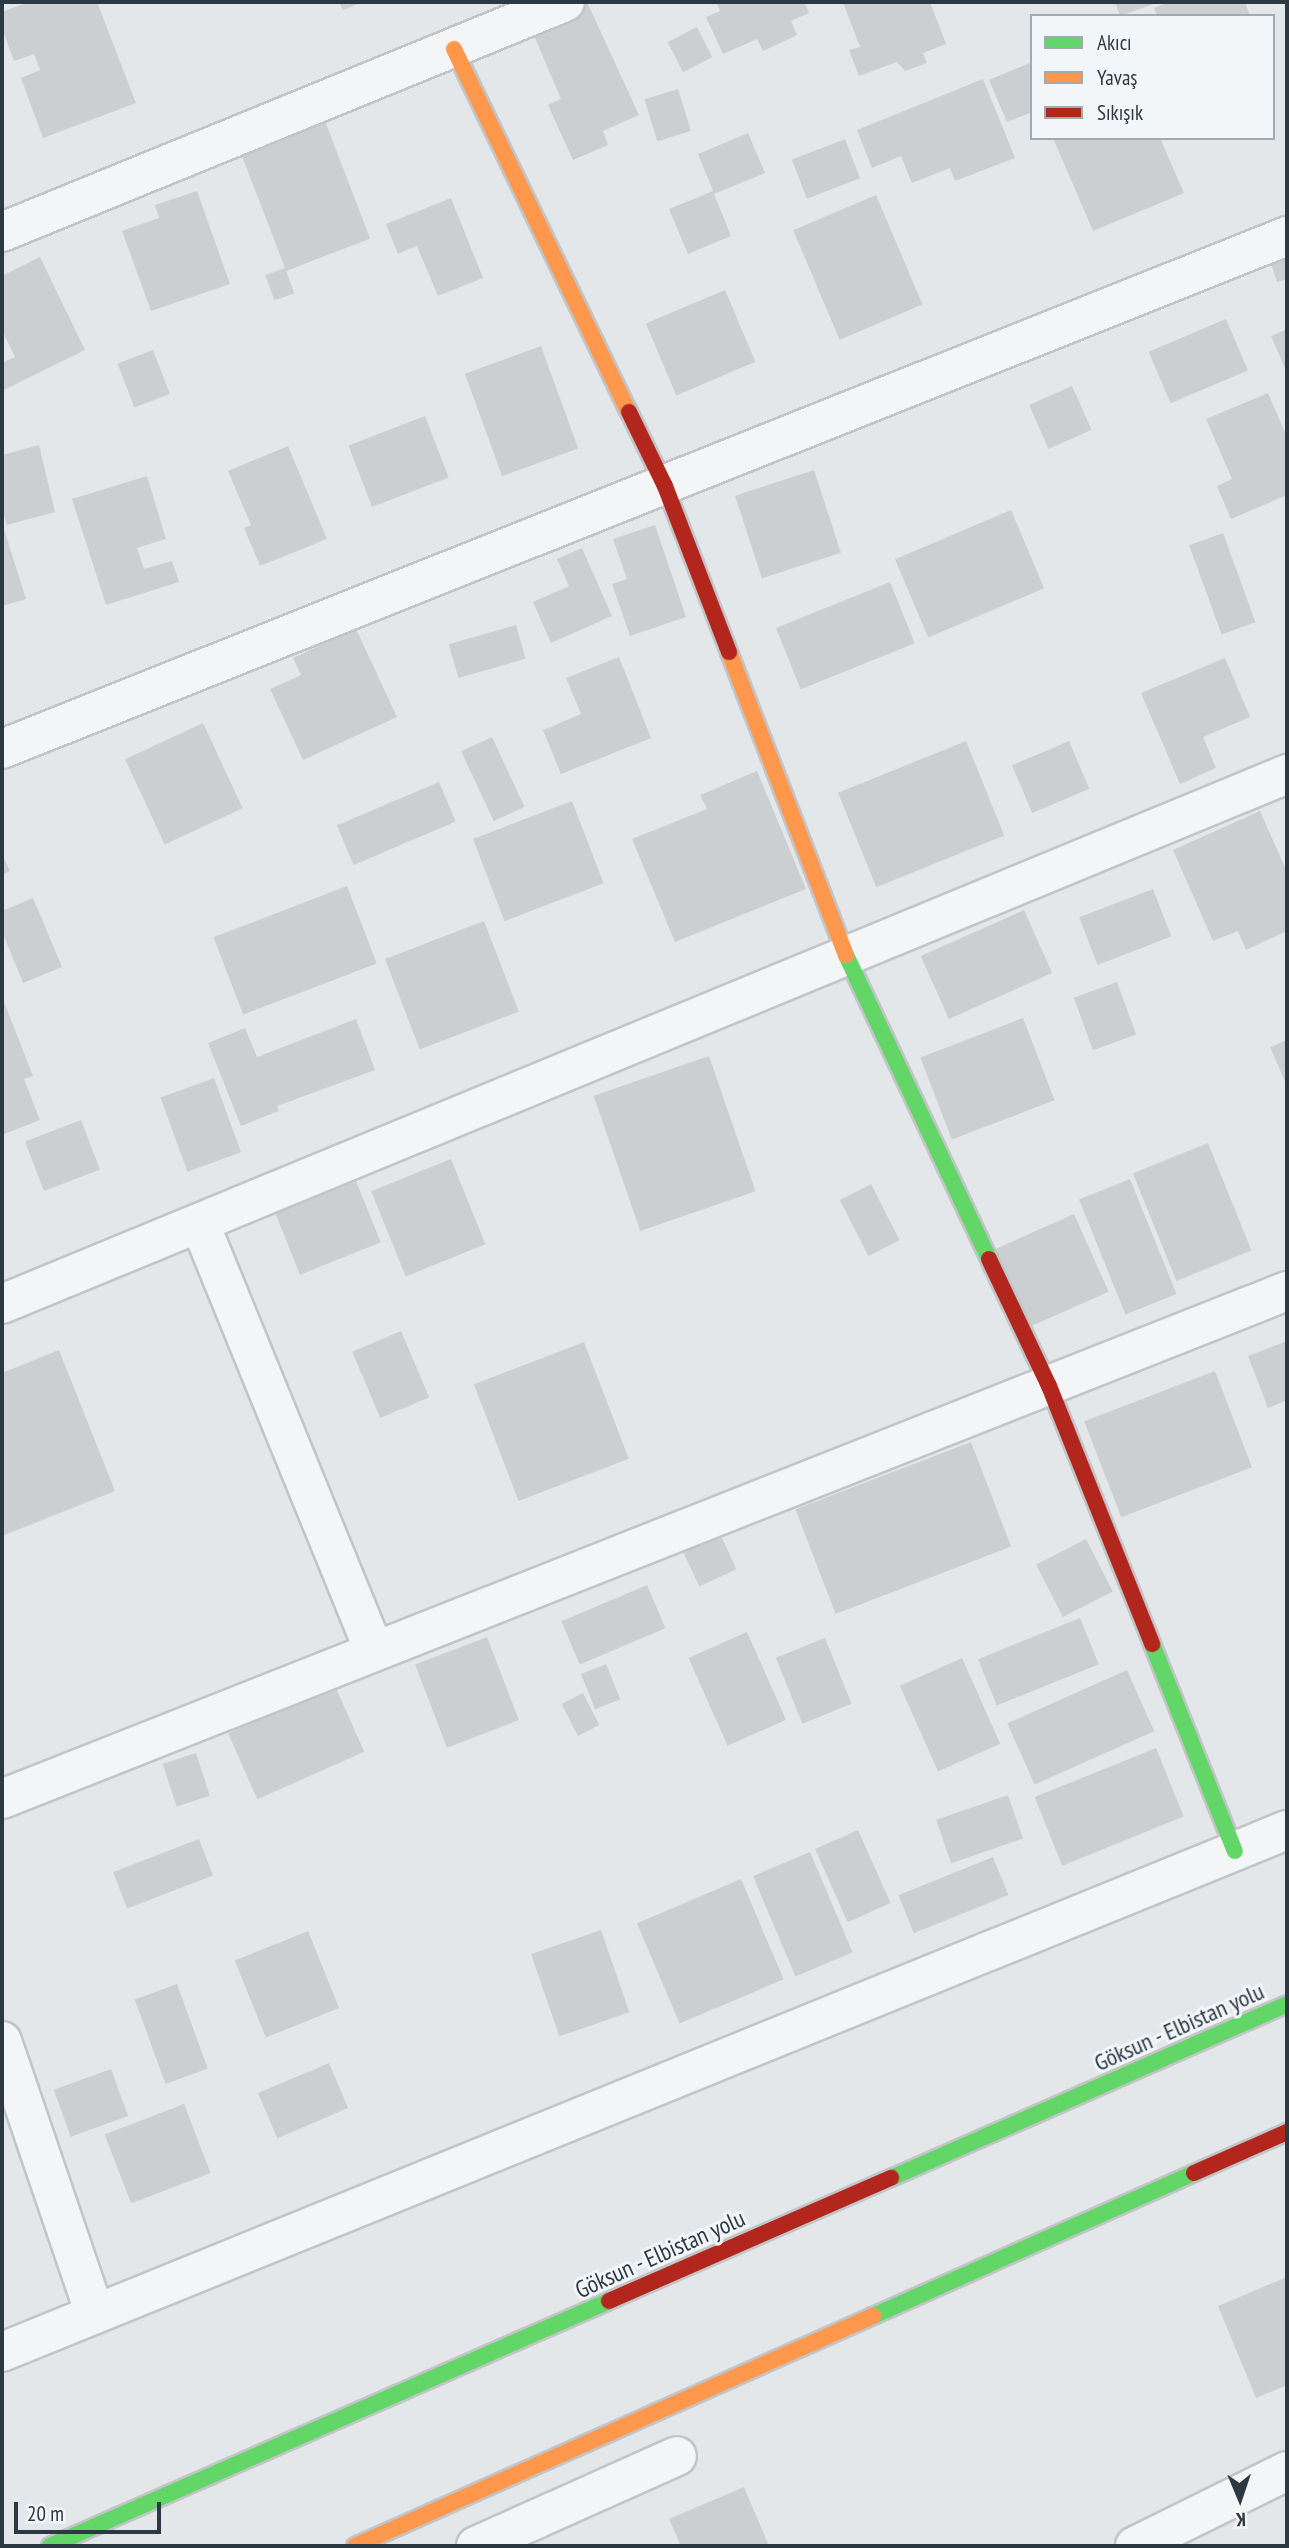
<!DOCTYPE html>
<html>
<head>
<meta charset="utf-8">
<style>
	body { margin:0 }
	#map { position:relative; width:1289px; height:2548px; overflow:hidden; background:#e4e7e9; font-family:"PT Sans Narrow",sans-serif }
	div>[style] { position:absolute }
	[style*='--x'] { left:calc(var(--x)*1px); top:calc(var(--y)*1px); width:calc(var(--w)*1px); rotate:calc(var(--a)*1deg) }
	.building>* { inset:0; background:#cccfd1; transform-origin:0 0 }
	.roads { filter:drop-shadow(2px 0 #c2c5c7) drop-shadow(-2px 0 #c2c5c7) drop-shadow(0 2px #c2c5c7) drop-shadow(0 -2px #c2c5c7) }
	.street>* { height:38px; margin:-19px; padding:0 19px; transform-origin:19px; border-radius:19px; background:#f4f5f6 }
	.fast>* { height:16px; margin:-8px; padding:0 8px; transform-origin:8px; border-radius:8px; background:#63d668 }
	.slow>* { height:16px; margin:-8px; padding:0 8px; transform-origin:8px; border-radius:8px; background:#ff974d }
	.jam>* { height:16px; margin:-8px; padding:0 8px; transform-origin:8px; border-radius:8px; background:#b3261e }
	span { translate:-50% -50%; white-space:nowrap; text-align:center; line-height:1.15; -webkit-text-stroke:6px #f3f6f8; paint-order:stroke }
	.street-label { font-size:24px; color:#2c3842 }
	.frame { position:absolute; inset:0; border:4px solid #2c3842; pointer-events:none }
	.legend { position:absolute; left:1030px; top:14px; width:245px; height:126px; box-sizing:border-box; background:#f3f6f8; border:2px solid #a3aaaf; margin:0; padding:9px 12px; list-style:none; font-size:21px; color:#2c3842 }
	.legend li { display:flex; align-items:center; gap:14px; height:35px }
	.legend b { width:35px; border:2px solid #a3aaaf }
	.north { position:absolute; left:1205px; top:2464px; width:70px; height:70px; -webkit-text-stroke:5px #f3f6f8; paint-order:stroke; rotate:178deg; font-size:19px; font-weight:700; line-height:28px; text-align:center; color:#2c3842 }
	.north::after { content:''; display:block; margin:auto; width:24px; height:32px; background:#2c3842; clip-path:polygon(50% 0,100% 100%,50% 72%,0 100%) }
	.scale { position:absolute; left:14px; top:2502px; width:147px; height:32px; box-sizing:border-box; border:4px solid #2c3842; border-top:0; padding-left:9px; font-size:21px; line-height:24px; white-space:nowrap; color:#2c3842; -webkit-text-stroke:5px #f3f6f8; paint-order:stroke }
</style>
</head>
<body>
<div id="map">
	<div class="building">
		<div style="clip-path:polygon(29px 2px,97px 2px,136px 103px,43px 138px,21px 78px,40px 70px,34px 54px,14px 61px,2px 28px,2px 12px)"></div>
		<div style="clip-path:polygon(339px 2px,363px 2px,343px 10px)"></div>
		<div style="clip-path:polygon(587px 2px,639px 115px,603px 131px,608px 145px,573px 160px,548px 105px,561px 99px,530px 26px)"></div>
		<div style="clip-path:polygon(716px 2px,804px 2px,809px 13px,791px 21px,797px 35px,763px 51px,757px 39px,723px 54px,706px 17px,720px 11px)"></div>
		<div style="clip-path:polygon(843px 2px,930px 2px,946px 44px,923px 53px,927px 63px,905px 71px,897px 62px,859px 76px,849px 50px,860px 47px)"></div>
		<div style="clip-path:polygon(1115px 2px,1159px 2px,1120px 16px)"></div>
		<div style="clip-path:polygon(1170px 2px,1245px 2px,1250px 16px,1157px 16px,1154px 8px)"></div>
		<div style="left:697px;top:27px;width:34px;height:33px;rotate:63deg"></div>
		<div style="clip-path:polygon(1032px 62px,1032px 112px,1007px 122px,989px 80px)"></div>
		<div style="clip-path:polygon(983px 79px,1015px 158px,955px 181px,950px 168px,912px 183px,901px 156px,872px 168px,857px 130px)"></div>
		<div style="left:678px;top:89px;width:44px;height:35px;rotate:73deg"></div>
		<div style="left:325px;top:121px;width:126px;height:90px;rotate:69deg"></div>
		<div style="clip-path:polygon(748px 133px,765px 173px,714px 194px,731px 236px,688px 254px,669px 209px,713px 191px,698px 154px)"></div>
		<div style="clip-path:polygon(1053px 138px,1160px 138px,1184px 193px,1093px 231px)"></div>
		<div style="left:845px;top:139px;width:42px;height:57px;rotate:69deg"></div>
		<div style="clip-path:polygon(197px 191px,230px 284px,151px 311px,122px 231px,159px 218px,155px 205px)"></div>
		<div style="left:876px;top:195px;width:119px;height:90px;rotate:67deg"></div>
		<div style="clip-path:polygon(451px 198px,483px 278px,438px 296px,417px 246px,398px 254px,386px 224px)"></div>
		<div style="clip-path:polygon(40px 257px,85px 350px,4px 390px,2px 363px,15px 357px,2px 330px,2px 276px)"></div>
		<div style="clip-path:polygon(1287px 258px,1287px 279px,1277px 282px,1271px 263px)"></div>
		<div style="left:285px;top:268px;width:27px;height:21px;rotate:70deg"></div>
		<div style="left:725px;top:290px;width:78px;height:86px;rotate:67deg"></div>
		<div style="left:1226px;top:319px;width:56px;height:84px;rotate:67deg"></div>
		<div style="clip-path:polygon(1287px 329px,1287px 373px,1271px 336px)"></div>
		<div style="left:541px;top:346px;width:109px;height:81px;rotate:70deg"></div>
		<div style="left:153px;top:350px;width:47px;height:38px;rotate:69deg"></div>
		<div style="left:1072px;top:386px;width:48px;height:47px;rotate:66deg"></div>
		<div style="clip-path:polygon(1268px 393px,1287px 437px,1287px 495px,1231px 519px,1217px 486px,1232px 479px,1206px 419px)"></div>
		<div style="left:425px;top:416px;width:66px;height:82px;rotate:69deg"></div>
		<div style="clip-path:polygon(39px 445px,55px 512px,7px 525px,2px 508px,2px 455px)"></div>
		<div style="clip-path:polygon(288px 446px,327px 539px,260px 566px,244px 528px,251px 525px,228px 471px)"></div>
		<div style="left:814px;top:470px;width:87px;height:83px;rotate:72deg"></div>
		<div style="clip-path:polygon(147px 476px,166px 539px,137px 548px,144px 569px,172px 561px,179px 582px,106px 605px,72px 499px)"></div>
		<div style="left:1011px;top:510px;width:85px;height:126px;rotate:67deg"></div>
		<div style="clip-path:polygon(2px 523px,26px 599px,2px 606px)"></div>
		<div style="clip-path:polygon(655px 525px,686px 617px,630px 636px,612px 584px,627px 579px,613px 539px)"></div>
		<div style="left:1223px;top:533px;width:95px;height:36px;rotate:70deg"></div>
		<div style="clip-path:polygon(582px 548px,612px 616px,551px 643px,533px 602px,569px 586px,557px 559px)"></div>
		<div style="left:890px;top:582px;width:66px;height:123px;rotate:68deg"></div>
		<div style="left:516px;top:625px;width:35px;height:70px;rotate:74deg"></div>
		<div style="clip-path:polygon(356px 629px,397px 717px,303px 760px,270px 689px,301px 675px,293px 658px)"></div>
		<div style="clip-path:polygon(619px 657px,651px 738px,561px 774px,543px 730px,581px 714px,566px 678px)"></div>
		<div style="clip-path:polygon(1225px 658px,1250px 717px,1203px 737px,1216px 768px,1180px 784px,1141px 693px)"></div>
		<div style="left:203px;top:723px;width:94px;height:86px;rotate:65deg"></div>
		<div style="left:492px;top:737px;width:77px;height:34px;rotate:65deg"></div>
		<div style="left:966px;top:741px;width:102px;height:138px;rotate:68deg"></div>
		<div style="left:1069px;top:741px;width:52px;height:62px;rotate:67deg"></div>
		<div style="clip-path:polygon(757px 771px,806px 889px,675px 942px,632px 839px,707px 809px,700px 795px)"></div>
		<div style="left:439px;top:782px;width:43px;height:111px;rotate:67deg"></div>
		<div style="left:572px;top:801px;width:88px;height:106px;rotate:69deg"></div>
		<div style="clip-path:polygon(1260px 811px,1287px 872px,1287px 931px,1246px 950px,1238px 931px,1213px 941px,1173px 850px)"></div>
		<div style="clip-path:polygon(2px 854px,10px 871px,2px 875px)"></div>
		<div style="left:347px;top:886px;width:83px;height:143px;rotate:69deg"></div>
		<div style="left:1153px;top:889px;width:51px;height:79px;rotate:69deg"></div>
		<div style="clip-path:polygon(33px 898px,62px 967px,23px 983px,2px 931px,2px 911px)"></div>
		<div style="left:1024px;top:910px;width:69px;height:113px;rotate:66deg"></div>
		<div style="left:484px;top:921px;width:97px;height:106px;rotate:69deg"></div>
		<div style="left:1117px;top:982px;width:56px;height:46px;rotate:70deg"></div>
		<div style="clip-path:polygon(2px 997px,33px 1076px,24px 1079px,40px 1120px,2px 1135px)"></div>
		<div style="left:1023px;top:1018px;width:88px;height:110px;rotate:69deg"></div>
		<div style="clip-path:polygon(356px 1019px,375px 1070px,277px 1106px,279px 1111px,241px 1126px,208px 1043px,245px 1028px,257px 1057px)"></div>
		<div style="clip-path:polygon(1287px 1040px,1287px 1086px,1270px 1047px)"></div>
		<div style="left:709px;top:1056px;width:143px;height:122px;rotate:71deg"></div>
		<div style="left:214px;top:1078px;width:79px;height:57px;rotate:70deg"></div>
		<div style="left:81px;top:1120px;width:53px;height:60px;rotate:69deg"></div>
		<div style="left:1208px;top:1143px;width:116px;height:81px;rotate:68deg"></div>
		<div style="left:451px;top:1159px;width:92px;height:86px;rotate:68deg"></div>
		<div style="left:1130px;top:1179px;width:124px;height:55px;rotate:68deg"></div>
		<div style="left:356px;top:1181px;width:66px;height:87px;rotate:68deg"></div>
		<div style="left:871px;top:1184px;width:63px;height:35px;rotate:63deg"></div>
		<div style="left:1074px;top:1214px;width:85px;height:90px;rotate:66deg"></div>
		<div style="left:401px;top:1331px;width:72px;height:53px;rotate:67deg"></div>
		<div style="clip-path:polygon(1287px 1341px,1287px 1400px,1268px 1408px,1248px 1356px)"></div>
		<div style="left:584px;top:1342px;width:125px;height:118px;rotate:69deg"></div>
		<div style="clip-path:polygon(59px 1350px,115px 1491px,2px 1536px,2px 1373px)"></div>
		<div style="left:1215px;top:1371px;width:103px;height:140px;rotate:69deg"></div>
		<div style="left:971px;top:1442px;width:112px;height:188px;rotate:69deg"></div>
		<div style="left:715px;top:1523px;width:51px;height:41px;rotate:65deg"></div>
		<div style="left:1086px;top:1539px;width:59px;height:56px;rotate:63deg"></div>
		<div style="left:647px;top:1585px;width:47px;height:93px;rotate:67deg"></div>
		<div style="left:1080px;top:1618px;width:50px;height:110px;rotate:68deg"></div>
		<div style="left:747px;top:1632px;width:96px;height:64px;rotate:66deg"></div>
		<div style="left:487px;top:1637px;width:89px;height:77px;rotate:69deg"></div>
		<div style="left:825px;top:1638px;width:71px;height:53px;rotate:68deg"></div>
		<div style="left:962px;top:1658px;width:94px;height:68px;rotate:66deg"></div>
		<div style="left:606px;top:1664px;width:38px;height:27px;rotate:68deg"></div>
		<div style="left:1127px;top:1670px;width:67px;height:131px;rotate:66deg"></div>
		<div style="left:335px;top:1686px;width:72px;height:117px;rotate:66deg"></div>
		<div style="left:583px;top:1693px;width:36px;height:24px;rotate:63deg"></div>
		<div style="left:1156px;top:1748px;width:74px;height:131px;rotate:68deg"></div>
		<div style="left:196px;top:1753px;width:45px;height:35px;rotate:72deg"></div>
		<div style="left:1008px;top:1795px;width:46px;height:76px;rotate:71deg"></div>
		<div style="left:858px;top:1830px;width:80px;height:47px;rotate:66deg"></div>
		<div style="left:199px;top:1839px;width:39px;height:92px;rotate:69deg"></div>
		<div style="left:810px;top:1852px;width:109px;height:62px;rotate:67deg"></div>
		<div style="left:993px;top:1857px;width:41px;height:102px;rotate:68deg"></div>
		<div style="left:741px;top:1879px;width:109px;height:113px;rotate:67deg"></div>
		<div style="left:601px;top:1930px;width:87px;height:74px;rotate:71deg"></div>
		<div style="left:308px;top:1931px;width:83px;height:79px;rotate:68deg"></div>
		<div style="left:177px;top:1984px;width:90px;height:45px;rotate:70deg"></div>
		<div style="left:329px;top:2063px;width:49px;height:77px;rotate:67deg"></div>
		<div style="left:111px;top:2069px;width:50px;height:61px;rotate:70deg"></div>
		<div style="left:184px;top:2104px;width:74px;height:85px;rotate:69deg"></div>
		<div style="clip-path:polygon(1287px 2277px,1287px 2385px,1256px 2398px,1218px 2306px)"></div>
		<div style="clip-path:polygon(744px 2487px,769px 2546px,681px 2546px,669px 2519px)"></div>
	</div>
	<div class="roads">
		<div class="street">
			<div style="--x:2;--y:232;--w:608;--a:-22.22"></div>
			<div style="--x:2;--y:749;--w:1384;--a:-21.76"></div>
			<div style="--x:200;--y:1224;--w:460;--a:67.8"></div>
			<div style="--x:2;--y:1304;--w:1390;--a:-22.41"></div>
			<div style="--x:2;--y:1799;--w:1382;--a:-21.57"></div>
			<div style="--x:2;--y:2041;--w:288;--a:71.2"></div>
			<div style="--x:2;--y:2352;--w:1387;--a:-22.11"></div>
			<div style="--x:476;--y:2546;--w:220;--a:-24.1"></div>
			<div style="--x:1135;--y:2546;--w:169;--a:-26.3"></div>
		</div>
		<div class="fast">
			<div style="--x:846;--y:955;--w:336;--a:64.8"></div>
			<div style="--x:1152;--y:1644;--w:223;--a:68.2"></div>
			<div style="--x:891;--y:2178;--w:433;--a:-23.7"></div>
			<div style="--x:873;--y:2316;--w:351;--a:-24"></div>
			<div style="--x:50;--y:2546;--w:610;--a:-23.67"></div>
		</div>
		<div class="slow">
			<div style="--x:454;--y:49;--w:403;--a:64.3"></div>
			<div style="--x:729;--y:652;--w:325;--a:68.9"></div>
			<div style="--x:355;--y:2546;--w:567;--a:-23.94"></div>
		</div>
		<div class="jam">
			<div style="--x:629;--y:412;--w:82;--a:64.1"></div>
			<div style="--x:665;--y:486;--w:178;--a:68.9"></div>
			<div style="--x:989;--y:1259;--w:140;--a:64.7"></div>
			<div style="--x:1049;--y:1386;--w:278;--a:68.2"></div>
			<div style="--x:1194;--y:2173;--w:102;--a:-23.8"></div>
			<div style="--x:609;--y:2301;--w:308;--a:-23.6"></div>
		</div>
	</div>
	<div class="street-label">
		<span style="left:1179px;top:2027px;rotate:-24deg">Göksun - Elbistan yolu</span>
		<span style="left:660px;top:2254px;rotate:-24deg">Göksun - Elbistan yolu</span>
	</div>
	<div class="frame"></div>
	<ul class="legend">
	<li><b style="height:9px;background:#63d668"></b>Akıcı</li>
	<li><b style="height:9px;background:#ff974d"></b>Yavaş</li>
	<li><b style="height:9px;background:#b3261e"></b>Sıkışık</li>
	</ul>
	<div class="north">K</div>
	<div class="scale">20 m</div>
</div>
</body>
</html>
